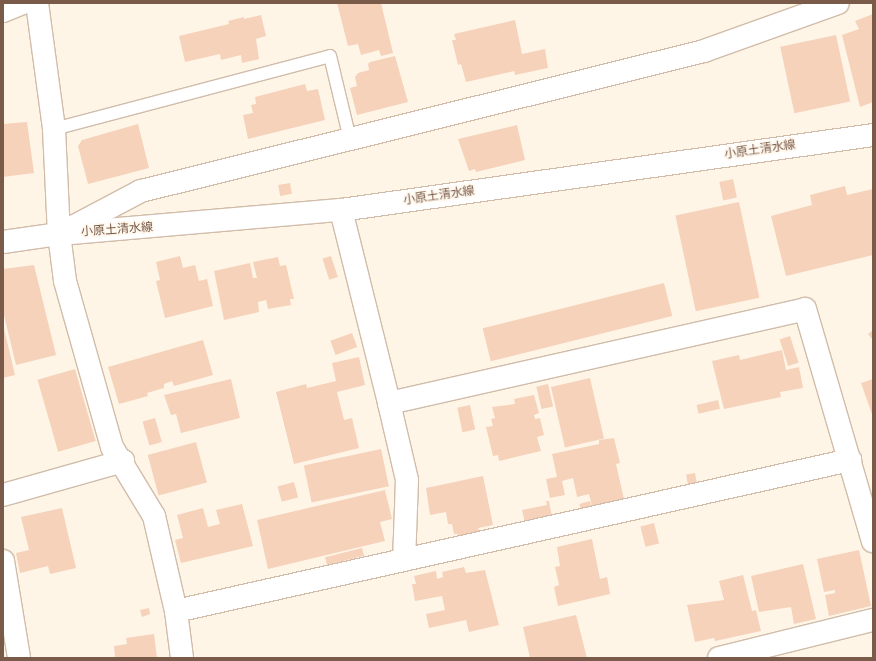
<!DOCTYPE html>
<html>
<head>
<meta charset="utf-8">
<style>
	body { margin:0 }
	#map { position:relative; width:876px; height:661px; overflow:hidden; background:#fef5e6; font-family:Arial,"Noto Sans JP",sans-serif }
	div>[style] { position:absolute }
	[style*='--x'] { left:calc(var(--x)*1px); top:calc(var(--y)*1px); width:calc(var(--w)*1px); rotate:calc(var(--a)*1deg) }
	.building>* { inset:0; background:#f6d2bb; transform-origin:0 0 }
	.roads { filter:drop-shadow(1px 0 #d1bcaa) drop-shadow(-1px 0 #d1bcaa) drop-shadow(0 1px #d1bcaa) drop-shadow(0 -1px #d1bcaa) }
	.lane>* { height:12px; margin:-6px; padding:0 6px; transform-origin:6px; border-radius:6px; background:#fff }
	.street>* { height:22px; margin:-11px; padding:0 11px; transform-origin:11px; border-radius:11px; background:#fff }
	.secondary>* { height:22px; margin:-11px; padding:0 11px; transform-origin:11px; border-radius:11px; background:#fff }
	span { translate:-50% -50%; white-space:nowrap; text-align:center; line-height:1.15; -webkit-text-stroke:3.5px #fff8ee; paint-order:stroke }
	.street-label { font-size:12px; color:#7a5a48 }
	.frame { position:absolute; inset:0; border:4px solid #7a5a48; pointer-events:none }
</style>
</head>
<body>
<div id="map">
	<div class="building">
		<div style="clip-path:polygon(337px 3px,381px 3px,393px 53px,381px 56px,379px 50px,361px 55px,358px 44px,348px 46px)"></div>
		<div style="clip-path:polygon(873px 14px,873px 102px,860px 107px,842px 35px,859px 29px,855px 21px)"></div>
		<div style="clip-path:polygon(261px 15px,266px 36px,256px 39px,259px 59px,242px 63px,241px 55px,221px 60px,220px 54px,185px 62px,179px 36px,229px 24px,228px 21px,244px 17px,244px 19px)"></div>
		<div style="clip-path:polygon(515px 20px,522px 54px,545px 49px,548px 68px,515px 75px,514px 71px,466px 82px,461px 64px,458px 65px,452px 40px,456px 40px,454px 34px)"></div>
		<div style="left:836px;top:35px;width:68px;height:57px;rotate:78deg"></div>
		<div style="clip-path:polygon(395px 56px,408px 102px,357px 115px,350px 88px,357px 86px,355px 77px,358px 73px,369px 70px,368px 64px,370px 62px)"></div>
		<div style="clip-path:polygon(305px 84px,307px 91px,318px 89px,325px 120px,248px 139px,243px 115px,253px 113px,251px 105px,256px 104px,255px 97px)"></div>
		<div style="clip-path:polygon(27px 122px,34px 173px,3px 177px,3px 124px)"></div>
		<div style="clip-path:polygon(138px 124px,149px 168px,88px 184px,78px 146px,82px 140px)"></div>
		<div style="clip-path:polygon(517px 125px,525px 160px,476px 172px,475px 169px,469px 171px,458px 139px)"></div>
		<div style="left:733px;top:179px;width:19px;height:14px;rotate:78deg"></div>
		<div style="left:290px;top:183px;width:11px;height:12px;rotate:80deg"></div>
		<div style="clip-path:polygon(845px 186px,847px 195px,873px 189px,873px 255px,786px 276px,771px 216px,812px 205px,810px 195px)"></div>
		<div style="left:739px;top:202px;width:98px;height:65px;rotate:78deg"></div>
		<div style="clip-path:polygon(180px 256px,183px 268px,195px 265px,199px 281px,207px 279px,213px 306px,165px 318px,156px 281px,160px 280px,156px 262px)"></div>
		<div style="left:331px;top:256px;width:22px;height:9px;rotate:72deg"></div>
		<div style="clip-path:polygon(278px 257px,280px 266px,286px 265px,294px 299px,290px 299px,291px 305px,268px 309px,266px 300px,258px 302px,259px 312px,224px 320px,214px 271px,250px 263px,253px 278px,257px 278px,253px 262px)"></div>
		<div style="clip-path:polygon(34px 265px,56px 355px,16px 365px,3px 311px,3px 269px)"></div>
		<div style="left:664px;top:283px;width:34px;height:187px;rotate:76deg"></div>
		<div style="clip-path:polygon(3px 324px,15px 375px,3px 378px)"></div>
		<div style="clip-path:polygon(873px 330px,873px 340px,868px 334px)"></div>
		<div style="left:352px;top:333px;width:15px;height:23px;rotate:70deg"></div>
		<div style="left:790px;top:336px;width:28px;height:11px;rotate:72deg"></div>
		<div style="clip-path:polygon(203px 340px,213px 375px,174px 386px,172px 381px,164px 384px,164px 388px,147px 393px,148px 396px,119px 404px,108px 367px)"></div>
		<div style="clip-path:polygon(782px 350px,786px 370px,799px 367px,803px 388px,780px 392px,781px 397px,724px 409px,712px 361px,739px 355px,740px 360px)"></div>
		<div style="clip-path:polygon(359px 357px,365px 385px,337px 392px,344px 420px,352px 418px,359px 448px,294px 464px,276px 392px,306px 384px,307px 388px,336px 381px,332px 363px)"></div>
		<div style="left:75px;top:369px;width:75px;height:39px;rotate:74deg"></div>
		<div style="left:590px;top:378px;width:62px;height:40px;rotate:77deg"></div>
		<div style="clip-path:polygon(231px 379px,240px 418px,181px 433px,176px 414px,171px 415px,164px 395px)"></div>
		<div style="clip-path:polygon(873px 379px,873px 417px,861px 383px)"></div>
		<div style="left:548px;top:384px;width:23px;height:12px;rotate:77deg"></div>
		<div style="clip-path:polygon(534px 395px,539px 413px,534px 415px,535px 419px,540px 418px,544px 435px,537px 437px,541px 451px,499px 461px,498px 455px,493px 456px,486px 427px,493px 426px,491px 419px,495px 418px,492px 407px,515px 404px,514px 399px)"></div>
		<div style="left:718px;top:400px;width:9px;height:22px;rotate:77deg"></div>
		<div style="left:470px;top:405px;width:25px;height:13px;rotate:78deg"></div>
		<div style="left:155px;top:418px;width:25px;height:13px;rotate:74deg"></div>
		<div style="clip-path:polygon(614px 438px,620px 463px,616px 464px,624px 499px,592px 506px,589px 494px,577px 497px,573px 478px,562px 481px,565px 495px,550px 498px,546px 479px,557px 477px,552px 454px,599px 444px,599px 440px)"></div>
		<div style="left:196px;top:442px;width:42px;height:50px;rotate:75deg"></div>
		<div style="left:381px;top:449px;width:38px;height:79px;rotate:78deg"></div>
		<div style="left:695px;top:473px;width:11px;height:9px;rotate:80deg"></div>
		<div style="clip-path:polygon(483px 476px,493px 525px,478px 528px,480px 532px,458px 536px,458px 534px,454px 534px,452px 524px,448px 524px,446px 512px,430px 515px,426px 488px)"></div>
		<div style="left:294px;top:482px;width:16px;height:17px;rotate:75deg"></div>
		<div style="clip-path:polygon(385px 490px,392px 519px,380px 522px,385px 541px,268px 569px,257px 520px)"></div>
		<div style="clip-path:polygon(546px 501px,549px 501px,552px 517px,525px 523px,522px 510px,547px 505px)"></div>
		<div style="left:590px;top:501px;width:7px;height:11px;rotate:74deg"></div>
		<div style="clip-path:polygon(242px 504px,253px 546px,181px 563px,175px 540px,183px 538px,177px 515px,203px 508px,208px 527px,220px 524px,216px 510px)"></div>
		<div style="clip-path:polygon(62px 508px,76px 568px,50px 574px,48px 566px,20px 573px,16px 553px,29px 550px,21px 517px)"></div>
		<div style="left:654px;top:523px;width:21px;height:14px;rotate:76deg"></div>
		<div style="clip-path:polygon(592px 539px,600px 579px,607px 577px,610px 594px,558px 606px,554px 587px,559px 585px,555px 567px,560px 566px,557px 547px)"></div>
		<div style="left:362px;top:548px;width:8px;height:38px;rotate:76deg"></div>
		<div style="clip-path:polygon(859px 550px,871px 606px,829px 616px,825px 595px,835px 593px,835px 590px,824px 592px,817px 559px)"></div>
		<div style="clip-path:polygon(803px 564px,816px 619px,794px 624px,791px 607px,759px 612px,751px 576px)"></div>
		<div style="clip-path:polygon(464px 567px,466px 573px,485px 570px,499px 625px,469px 632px,466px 620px,429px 628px,426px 614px,445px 610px,442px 596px,415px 601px,412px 584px,416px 584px,414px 576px,436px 571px,437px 579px,443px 577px,442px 572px)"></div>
		<div style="clip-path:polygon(743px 575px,752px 611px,756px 610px,761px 631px,715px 641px,714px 638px,695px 642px,687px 605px,724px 600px,719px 581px)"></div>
		<div style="clip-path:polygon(149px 608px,150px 614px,142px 617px,140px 610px)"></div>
		<div style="clip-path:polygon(576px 615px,587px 658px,530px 658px,523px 627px)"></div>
		<div style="clip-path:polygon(154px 634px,157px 658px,115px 658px,114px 646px,127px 644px,126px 638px)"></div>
	</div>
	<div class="roads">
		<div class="lane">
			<div style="--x:54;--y:129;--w:285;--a:-14.8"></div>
			<div style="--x:330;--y:56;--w:85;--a:76.5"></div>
		</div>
		<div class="street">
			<div style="--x:37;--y:3;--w:127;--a:82.3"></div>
			<div style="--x:54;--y:129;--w:105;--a:87.3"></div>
			<div style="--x:59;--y:234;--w:47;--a:82.7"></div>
			<div style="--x:65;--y:281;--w:173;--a:74.2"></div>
			<div style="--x:112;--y:447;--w:81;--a:58.7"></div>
			<div style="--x:154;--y:516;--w:98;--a:77"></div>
			<div style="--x:176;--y:611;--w:47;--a:82.7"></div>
			<div style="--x:3;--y:11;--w:22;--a:-22"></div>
			<div style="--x:341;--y:210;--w:199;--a:76"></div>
			<div style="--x:389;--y:403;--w:426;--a:-12.7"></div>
			<div style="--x:805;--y:309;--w:242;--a:73.7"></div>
			<div style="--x:389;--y:403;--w:79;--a:76.8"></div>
			<div style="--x:407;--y:480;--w:80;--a:92.1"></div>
			<div style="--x:3;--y:495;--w:125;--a:-15.8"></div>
			<div style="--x:3;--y:561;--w:98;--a:80.6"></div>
			<div style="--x:176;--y:611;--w:691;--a:-12.63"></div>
			<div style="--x:719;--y:658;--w:159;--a:-13.9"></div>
		</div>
		<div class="secondary">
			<div style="--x:67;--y:230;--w:84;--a:-27.8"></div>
			<div style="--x:141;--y:191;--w:580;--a:-13.96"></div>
			<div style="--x:704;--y:51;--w:142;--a:-19.7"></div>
			<div style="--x:3;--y:242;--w:57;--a:-8.1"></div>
			<div style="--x:59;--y:234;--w:283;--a:-4.9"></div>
			<div style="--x:341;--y:210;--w:537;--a:-8.02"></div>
		</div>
	</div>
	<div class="street-label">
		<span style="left:760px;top:150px;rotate:-8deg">小原土清水線</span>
		<span style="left:439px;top:196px;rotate:-8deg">小原土清水線</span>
		<span style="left:117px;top:230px;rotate:-4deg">小原土清水線</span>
	</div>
	<div class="frame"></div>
</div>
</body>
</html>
